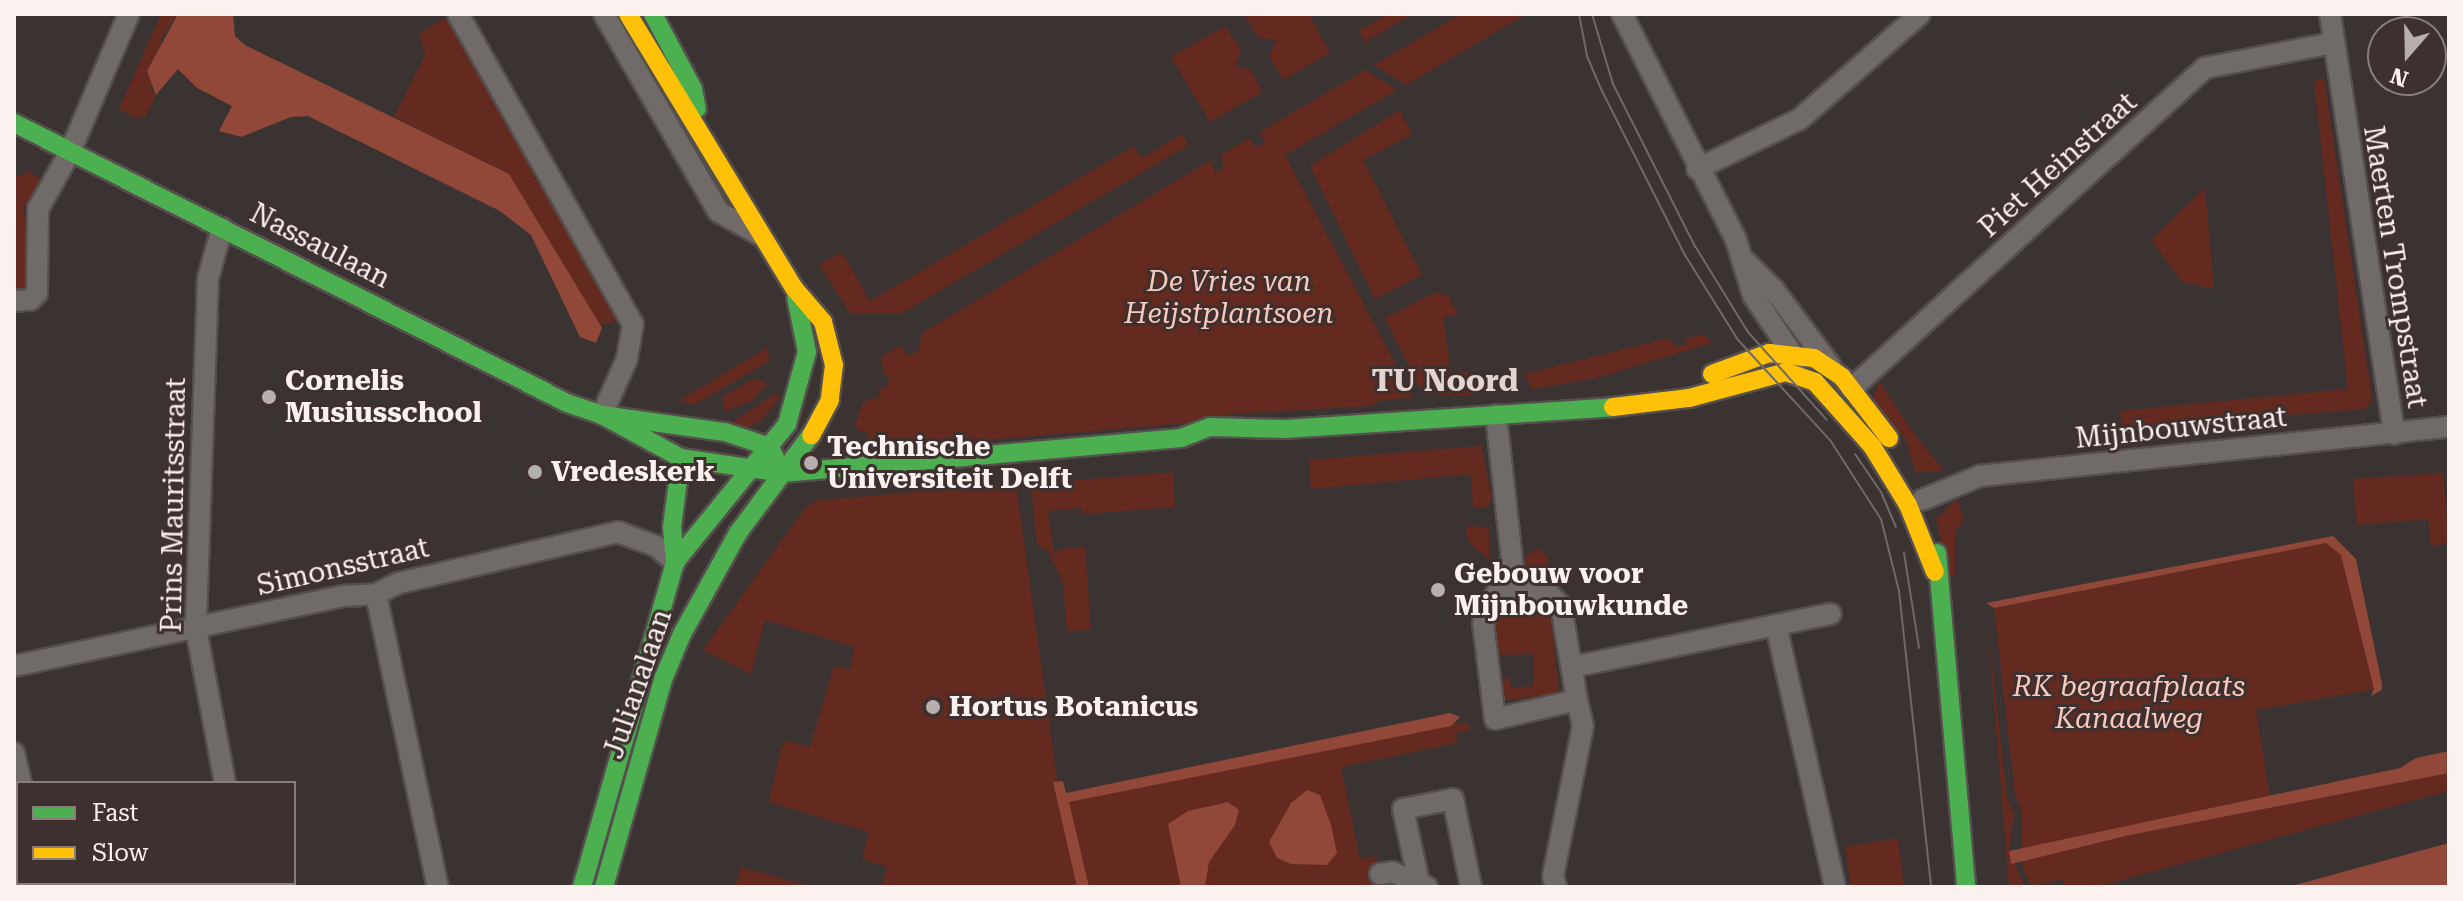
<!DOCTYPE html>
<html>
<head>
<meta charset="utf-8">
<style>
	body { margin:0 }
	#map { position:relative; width:2463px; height:901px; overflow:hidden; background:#3a3332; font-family:"Roboto Serif",serif }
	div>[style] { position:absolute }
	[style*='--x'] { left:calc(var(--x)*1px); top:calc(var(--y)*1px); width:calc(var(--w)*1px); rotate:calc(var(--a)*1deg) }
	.green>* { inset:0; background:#642a1f }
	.water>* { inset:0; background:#914839 }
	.roads { filter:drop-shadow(2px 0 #554f4e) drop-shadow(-2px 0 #554f4e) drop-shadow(0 2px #554f4e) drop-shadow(0 -2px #554f4e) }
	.street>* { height:20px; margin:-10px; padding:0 10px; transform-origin:10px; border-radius:10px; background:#706a69 }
	.fast>* { height:18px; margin:-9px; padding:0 9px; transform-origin:9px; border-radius:9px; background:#4caf50 }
	.slow>* { height:18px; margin:-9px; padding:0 9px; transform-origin:9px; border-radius:9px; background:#ffc107 }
	.tram>* { height:2px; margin:-1px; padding:0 1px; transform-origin:1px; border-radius:1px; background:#6f6968 }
	.dots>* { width:22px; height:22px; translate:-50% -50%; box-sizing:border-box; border:4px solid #3d302e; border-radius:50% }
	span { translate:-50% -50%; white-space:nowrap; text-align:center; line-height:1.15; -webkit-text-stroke:6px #3d302e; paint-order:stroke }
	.street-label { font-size:28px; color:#fbf2f0 }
	.park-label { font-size:28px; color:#f9c9be; font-style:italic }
	.poi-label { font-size:28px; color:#fbf2f0; font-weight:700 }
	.left { translate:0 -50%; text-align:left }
	.neighbourhood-label { font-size:30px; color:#e4d4d0; font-weight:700 }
	.frame { position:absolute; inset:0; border:16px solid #fbf2f0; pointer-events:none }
	.legend { position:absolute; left:16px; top:781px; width:280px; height:104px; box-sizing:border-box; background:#3d302e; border:2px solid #897e7c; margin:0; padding:10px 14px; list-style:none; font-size:24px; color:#fbf2f0 }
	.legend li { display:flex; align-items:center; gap:16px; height:40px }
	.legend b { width:40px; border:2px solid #897e7c }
	.north { position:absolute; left:2367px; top:16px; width:80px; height:80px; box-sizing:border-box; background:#3d302e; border:2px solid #897e7c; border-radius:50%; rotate:200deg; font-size:22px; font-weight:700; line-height:32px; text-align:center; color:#fbf2f0 }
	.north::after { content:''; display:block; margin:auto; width:28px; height:36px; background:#b7afae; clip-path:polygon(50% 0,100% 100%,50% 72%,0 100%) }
</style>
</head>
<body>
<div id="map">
	<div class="green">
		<div style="clip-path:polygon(161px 14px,178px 14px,162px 37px,151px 89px,156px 95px,146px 116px,136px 118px,119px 109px)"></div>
		<div style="clip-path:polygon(1244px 14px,1309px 14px,1330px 53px,1283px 80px,1269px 56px,1276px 40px,1258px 38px)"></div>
		<div style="clip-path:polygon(1388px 14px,1413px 14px,1365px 42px,1359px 31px)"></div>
		<div style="clip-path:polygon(1461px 14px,1526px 14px,1406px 85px,1374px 65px)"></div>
		<div style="clip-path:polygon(445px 18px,616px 305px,620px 320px,600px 325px,509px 174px,394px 117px,425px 55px,419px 34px)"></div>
		<div style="clip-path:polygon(1225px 26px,1241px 50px,1235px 66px,1251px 70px,1262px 92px,1210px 122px,1171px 57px)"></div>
		<div style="clip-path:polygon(1365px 70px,1397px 90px,1285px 155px,1413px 397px,1377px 401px,1373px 406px,1229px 414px,1225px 420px,974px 441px,973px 437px,864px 445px,868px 431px,859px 431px,855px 424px,863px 402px,881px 396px,878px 390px,887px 386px,890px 374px,884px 376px,881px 357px,901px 345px,908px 356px,919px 350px,922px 333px,1211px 160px,1215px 173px,1223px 168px,1222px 154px,1250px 138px,1256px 148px,1265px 143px,1260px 132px)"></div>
		<div style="clip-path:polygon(2324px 78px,2372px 399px,2365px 409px,2122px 428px,2120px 411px,2348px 389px,2314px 82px)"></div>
		<div style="clip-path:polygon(1400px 110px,1412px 135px,1363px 160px,1422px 275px,1375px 299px,1310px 166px)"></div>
		<div style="clip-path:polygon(1182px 134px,1189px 145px,902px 313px,850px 313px,819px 265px,842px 252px,870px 301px,1134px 146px,1142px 158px)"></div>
		<div style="clip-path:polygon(26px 170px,42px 180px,24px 207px,29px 284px,25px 291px,14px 291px,14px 176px,24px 176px)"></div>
		<div style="clip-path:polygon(2205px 188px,2214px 289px,2182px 282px,2151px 240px)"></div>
		<div style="clip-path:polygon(1436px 292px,1449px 296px,1458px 315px,1443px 317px,1451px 373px,1469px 372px,1471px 396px,1423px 394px,1385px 318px)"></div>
		<div style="clip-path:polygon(1704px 334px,1712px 343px,1596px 378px,1532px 389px,1524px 374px,1668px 338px,1677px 347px,1688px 344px,1684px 339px)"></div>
		<div style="clip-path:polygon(768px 347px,769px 361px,696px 404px,678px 401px)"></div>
		<div style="clip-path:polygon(753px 379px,768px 383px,753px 400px,725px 412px,722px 397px)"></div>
		<div style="clip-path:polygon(1879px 381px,1912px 431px,1945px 472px,1915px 472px,1906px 440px,1873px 400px)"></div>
		<div style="clip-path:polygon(775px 394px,781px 395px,778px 400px,762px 420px,748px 427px,731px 423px)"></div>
		<div style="clip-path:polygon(1481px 446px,1492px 497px,1488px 507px,1473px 507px,1470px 474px,1311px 489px,1309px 460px)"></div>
		<div style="clip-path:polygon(1173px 472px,1175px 507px,1082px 514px,1081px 508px,1048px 511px,1054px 555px,1058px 549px,1085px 547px,1091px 630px,1067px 631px,1063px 583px,1048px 551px,1037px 544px,1031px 484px)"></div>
		<div style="clip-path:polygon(2443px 473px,2449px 543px,2431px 546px,2428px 519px,2357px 525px,2353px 479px)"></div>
		<div style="clip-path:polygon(1016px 484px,1060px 800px,1468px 722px,1470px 730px,1456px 733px,1457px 743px,1341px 767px,1360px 859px,1376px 856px,1382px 887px,881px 887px,887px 867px,862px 859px,869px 832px,769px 802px,781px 749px,786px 740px,810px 747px,834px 666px,850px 670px,855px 647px,765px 620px,751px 674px,703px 650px,805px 508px,818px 500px)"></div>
		<div style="clip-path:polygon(1957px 498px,1964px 520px,1955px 532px,1955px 575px,1950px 576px,1936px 520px)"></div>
		<div style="clip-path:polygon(1470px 525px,1489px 529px,1489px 559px,1471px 545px,1465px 531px)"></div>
		<div style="clip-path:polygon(2326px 543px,2341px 555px,2375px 689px,2256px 710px,2270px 797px,2021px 849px,2022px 812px,2015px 794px,1994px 608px)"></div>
		<div style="clip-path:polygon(1537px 548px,1548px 556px,1549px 583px,1526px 568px,1525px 557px)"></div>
		<div style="clip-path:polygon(evenodd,1531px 599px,1550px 613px,1559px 690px,1553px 695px,1507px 700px,1501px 696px,1493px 621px,1511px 601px,1531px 599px,1534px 654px,1534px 686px,1511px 688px,1510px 678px,1503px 679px,1500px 672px,1499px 655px,1534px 654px)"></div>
		<div style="clip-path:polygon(1987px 619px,2007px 797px,2014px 814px,2009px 851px,2025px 887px,2009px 887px)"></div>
		<div style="clip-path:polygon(2449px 773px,2449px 791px,2096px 887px,2058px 887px,2064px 885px,2062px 879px,2032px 887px,2023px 869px,2022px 861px,2130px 835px)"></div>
		<div style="clip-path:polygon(1898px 838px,1904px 887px,1851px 887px,1845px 847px)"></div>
		<div style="clip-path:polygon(741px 867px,813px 887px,735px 887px)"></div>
	</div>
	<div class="water">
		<div style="clip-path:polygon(178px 14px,233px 14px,235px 36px,245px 45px,509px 174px,602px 328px,596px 343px,580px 337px,531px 235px,500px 211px,308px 116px,291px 117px,241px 137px,219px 131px,232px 106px,197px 88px,178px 69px,156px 95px,147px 71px)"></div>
		<div style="clip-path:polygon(2333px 536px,2356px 559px,2382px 684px,2382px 690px,2371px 696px,2374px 689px,2341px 555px,2326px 543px,1994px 608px,1986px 603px)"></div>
		<div style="clip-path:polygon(1450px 713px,1460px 717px,1451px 726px,1069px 802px,1089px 887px,1077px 887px,1053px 782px,1063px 781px,1066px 793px)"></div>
		<div style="clip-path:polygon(2449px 751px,2449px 773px,2130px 835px,2011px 864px,2009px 851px,2400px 768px,2416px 758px)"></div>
		<div style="clip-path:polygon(1307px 790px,1320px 795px,1331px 825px,1337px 853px,1327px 865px,1291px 864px,1277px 858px,1269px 842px,1291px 803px)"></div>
		<div style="clip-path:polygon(1228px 802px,1239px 810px,1235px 825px,1209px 862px,1205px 887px,1181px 887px,1168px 824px,1188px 811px)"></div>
		<div style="clip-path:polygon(2449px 843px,2449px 887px,2288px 887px,2412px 853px)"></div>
	</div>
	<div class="roads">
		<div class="street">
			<div style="--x:458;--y:14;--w:356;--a:60.6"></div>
			<div style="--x:633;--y:324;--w:36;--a:100"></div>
			<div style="--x:627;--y:359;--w:61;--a:114.1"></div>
			<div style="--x:604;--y:14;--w:229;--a:59.9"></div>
			<div style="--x:719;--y:212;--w:47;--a:29.3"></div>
			<div style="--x:1622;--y:14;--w:253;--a:63.2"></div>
			<div style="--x:1736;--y:240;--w:58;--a:72.8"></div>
			<div style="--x:1753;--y:295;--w:79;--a:56.3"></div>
			<div style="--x:2330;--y:14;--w:425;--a:81.3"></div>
			<div style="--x:1697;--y:169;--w:114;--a:-25.9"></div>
			<div style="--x:1800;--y:119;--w:159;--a:-41.2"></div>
			<div style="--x:222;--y:228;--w:52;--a:105.6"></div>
			<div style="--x:208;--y:278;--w:351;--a:92"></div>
			<div style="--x:196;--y:629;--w:157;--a:79.3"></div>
			<div style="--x:1746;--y:262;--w:40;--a:45"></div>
			<div style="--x:1774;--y:290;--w:94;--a:53.3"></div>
			<div style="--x:14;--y:301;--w:16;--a:-4"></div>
			<div style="--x:30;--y:300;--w:10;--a:-45"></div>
			<div style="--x:37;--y:293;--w:84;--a:-89.3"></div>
			<div style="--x:38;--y:209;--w:65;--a:-60.7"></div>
			<div style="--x:70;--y:152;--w:150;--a:-66.9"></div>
			<div style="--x:1851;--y:389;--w:478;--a:-42.2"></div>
			<div style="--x:2205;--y:68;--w:130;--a:-11.1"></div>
			<div style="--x:1496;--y:415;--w:172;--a:83.7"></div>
			<div style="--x:1922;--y:500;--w:63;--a:-22.5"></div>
			<div style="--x:1980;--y:476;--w:472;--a:-6"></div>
			<div style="--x:1515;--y:586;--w:35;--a:13"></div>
			<div style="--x:1549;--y:594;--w:17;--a:45"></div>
			<div style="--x:1561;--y:606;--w:95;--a:80.3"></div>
			<div style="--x:1577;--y:700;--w:84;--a:167"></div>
			<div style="--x:1495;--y:719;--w:97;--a:-97.1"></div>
			<div style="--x:1483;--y:623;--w:32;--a:-66"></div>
			<div style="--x:1496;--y:594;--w:21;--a:-23"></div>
			<div style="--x:376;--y:594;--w:299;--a:78.1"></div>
			<div style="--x:1776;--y:625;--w:269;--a:77.3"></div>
			<div style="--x:14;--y:666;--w:336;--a:-12"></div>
			<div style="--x:343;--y:596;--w:33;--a:-3"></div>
			<div style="--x:376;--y:594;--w:25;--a:-26"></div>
			<div style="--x:399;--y:583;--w:225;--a:-13.1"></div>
			<div style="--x:618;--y:532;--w:40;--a:20.2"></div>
			<div style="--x:656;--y:546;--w:25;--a:40"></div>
			<div style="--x:1572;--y:667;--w:264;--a:-11.6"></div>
			<div style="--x:14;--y:753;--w:31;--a:77"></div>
			<div style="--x:1380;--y:874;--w:12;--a:-9"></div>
			<div style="--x:1392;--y:872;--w:38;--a:23"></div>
			<div style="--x:41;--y:883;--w:4;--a:76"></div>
			<div style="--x:246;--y:883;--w:4;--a:76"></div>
			<div style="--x:1420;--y:887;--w:80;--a:-102.3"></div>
			<div style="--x:1403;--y:809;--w:51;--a:-11.3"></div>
			<div style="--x:1453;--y:799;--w:90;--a:78.4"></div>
			<div style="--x:1556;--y:887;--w:11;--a:-105"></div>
			<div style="--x:1553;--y:876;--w:153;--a:-78.7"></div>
			<div style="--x:1583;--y:726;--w:27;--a:-103"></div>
		</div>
		<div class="fast">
			<div style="--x:653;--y:14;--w:85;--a:61.9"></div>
			<div style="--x:693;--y:89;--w:20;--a:79"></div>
			<div style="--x:14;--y:123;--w:620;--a:26.85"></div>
			<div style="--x:567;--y:403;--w:37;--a:19"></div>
			<div style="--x:602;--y:415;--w:124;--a:7.9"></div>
			<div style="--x:725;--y:432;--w:47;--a:18.4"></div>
			<div style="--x:770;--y:447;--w:29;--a:65"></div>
			<div style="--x:602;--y:415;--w:90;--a:28.6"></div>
			<div style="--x:681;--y:458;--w:102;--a:8.4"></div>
			<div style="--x:782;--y:473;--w:401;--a:-5"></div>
			<div style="--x:1181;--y:438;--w:31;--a:-21"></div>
			<div style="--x:1210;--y:427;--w:75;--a:1.5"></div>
			<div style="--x:1285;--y:429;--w:329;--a:-3.8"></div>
			<div style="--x:1937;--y:553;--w:335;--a:85"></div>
			<div style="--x:675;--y:562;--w:178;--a:-50.9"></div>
			<div style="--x:787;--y:424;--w:75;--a:-74.5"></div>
			<div style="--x:807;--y:352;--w:56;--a:-101.3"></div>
			<div style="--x:582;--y:887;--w:338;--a:-74"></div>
			<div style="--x:675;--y:562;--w:35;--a:-95"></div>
			<div style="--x:672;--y:527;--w:70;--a:-82.6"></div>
			<div style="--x:604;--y:887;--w:218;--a:-74.1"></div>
			<div style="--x:664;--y:677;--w:47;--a:-67.3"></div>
			<div style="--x:682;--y:634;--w:115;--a:-61"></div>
			<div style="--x:738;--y:533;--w:122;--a:-53.3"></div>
		</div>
		<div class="slow">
			<div style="--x:628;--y:14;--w:320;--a:58.8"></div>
			<div style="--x:794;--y:288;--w:45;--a:49.5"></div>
			<div style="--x:823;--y:322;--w:44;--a:75.7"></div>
			<div style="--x:834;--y:365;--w:35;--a:97"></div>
			<div style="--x:830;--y:400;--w:40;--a:118"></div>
			<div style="--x:1712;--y:374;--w:61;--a:-20.2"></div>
			<div style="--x:1769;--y:353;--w:45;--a:6.3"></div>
			<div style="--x:1814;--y:358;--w:34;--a:34"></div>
			<div style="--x:1842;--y:377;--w:77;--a:52.4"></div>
			<div style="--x:1613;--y:407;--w:77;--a:-6.8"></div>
			<div style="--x:1689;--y:398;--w:100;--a:-15"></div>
			<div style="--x:1786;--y:372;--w:31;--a:19"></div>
			<div style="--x:1815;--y:382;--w:86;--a:48.3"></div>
			<div style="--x:1872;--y:446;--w:69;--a:58.6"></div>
			<div style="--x:1908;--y:505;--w:72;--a:68.1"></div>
		</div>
	</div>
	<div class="tram">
		<div style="--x:1579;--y:14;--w:43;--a:79.2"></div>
		<div style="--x:1587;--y:56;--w:36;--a:67"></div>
		<div style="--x:1601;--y:89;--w:186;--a:63.2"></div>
		<div style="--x:1685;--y:255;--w:100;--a:58.1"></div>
		<div style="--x:1738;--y:340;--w:136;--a:47.4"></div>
		<div style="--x:1830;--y:440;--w:94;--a:57.2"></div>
		<div style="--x:1881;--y:519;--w:74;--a:76"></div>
		<div style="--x:1899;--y:591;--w:298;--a:83.8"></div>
		<div style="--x:1592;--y:14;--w:73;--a:73.3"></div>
		<div style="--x:1613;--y:84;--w:182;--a:63.2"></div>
		<div style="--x:1695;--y:246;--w:101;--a:58.4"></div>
		<div style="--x:1748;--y:332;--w:118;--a:48.1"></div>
		<div style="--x:1855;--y:454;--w:46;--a:55.6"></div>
		<div style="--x:1881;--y:492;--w:38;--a:67"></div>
		<div style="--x:1904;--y:553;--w:96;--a:81"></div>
	</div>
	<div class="dots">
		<div style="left:269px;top:397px;background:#b7afae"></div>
		<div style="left:811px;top:463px;background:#b7afae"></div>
		<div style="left:535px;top:472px;background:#b7afae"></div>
		<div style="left:1438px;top:590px;background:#b7afae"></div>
		<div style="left:933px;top:707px;background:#b7afae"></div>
	</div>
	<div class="street-label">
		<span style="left:2058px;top:165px;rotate:-42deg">Piet Heinstraat</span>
		<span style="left:320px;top:246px;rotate:27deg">Nassaulaan</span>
		<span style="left:2395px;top:267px;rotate:81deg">Maerten Trompstraat</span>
		<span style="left:2181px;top:428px;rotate:-6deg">Mijnbouwstraat</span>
		<span style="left:174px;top:505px;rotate:-89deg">Prins Mauritsstraat</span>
		<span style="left:343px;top:567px;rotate:-13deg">Simonsstraat</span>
		<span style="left:638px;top:684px;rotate:-71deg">Julianalaan</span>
	</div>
	<div class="park-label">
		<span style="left:1229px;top:298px">De Vries van<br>Heijstplantsoen</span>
		<span style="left:2129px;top:703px">RK begraafplaats<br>Kanaalweg</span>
	</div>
	<div class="poi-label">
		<span class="left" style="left:285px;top:397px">Cornelis<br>Musiusschool</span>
		<span class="left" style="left:827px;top:463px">Technische<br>Universiteit Delft</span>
		<span class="left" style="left:551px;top:472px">Vredeskerk</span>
		<span class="left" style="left:1454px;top:590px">Gebouw voor<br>Mijnbouwkunde</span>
		<span class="left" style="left:949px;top:707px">Hortus Botanicus</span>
	</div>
	<div class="neighbourhood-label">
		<span style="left:1445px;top:381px">TU Noord</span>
	</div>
	<div class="frame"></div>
	<ul class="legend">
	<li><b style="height:10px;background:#4caf50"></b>Fast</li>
	<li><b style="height:10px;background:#ffc107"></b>Slow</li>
	</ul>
	<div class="north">N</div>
</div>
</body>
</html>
